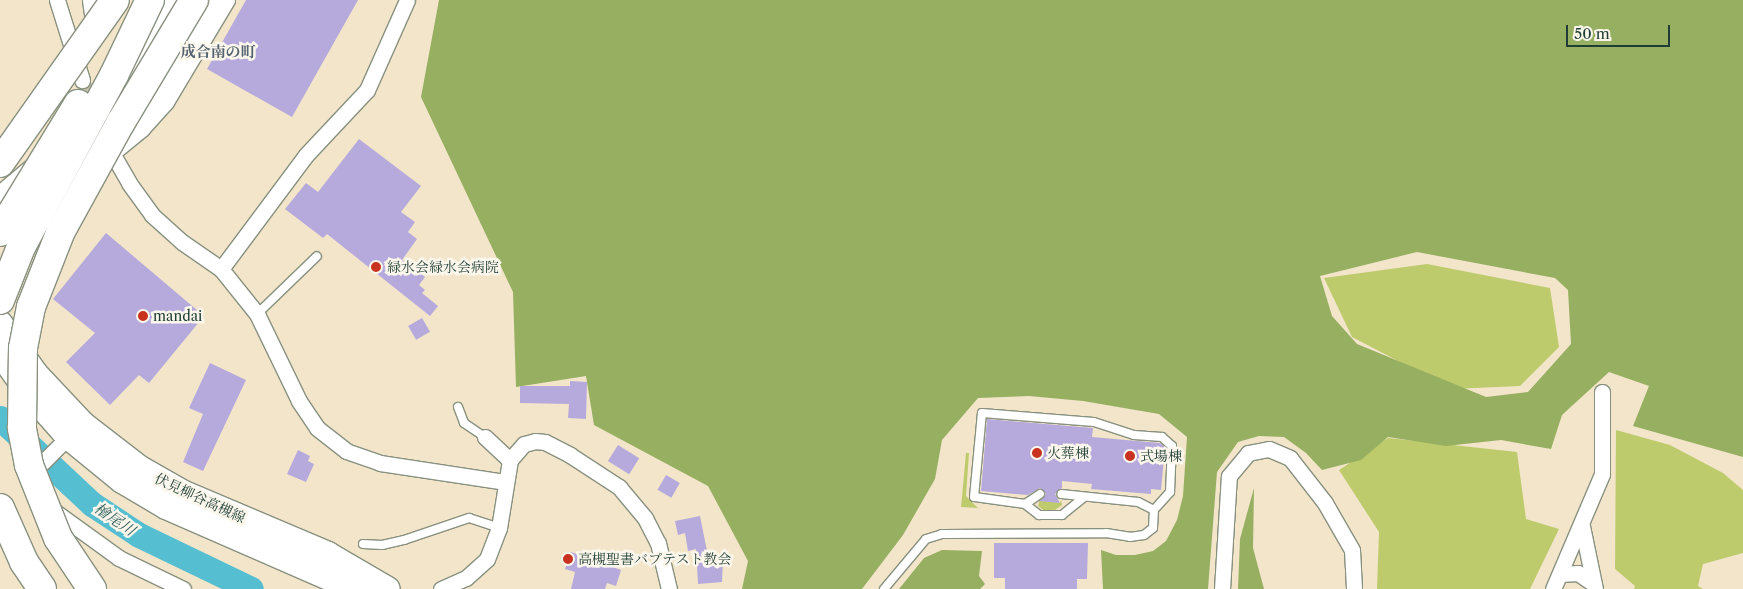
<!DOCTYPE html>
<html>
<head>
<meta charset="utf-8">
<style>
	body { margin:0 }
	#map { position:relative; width:1743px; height:589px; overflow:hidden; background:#f2e5ca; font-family:"Libre Caslon Text","Noto Serif JP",serif }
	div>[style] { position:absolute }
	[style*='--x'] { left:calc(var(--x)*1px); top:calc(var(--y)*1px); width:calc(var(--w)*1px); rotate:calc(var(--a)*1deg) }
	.green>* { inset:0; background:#becb6d }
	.forest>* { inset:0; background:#96af60 }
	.river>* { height:25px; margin:-12.5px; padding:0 12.5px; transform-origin:12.5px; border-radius:12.5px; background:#55bed1 }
	.building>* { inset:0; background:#b6aadc; transform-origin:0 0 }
	.minor-tunnel>* { height:15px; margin-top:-7.5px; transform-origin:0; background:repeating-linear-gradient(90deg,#c8c3ac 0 15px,transparent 0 23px) }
	.roads { filter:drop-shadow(1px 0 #88917f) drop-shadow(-1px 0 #88917f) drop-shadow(0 1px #88917f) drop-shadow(0 -1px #88917f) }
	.service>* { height:8px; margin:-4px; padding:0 4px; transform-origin:4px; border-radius:4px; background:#fff }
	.minor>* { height:15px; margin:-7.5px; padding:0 7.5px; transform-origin:7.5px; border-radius:7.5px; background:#fff }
	.primary>* { height:24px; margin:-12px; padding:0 12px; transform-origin:12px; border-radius:12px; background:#fff }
	.motorway>* { height:28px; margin:-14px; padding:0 14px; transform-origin:14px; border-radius:14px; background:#fff }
	.bridges { filter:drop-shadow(1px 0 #88917f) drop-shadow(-1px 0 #88917f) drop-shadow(0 1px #88917f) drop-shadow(0 -1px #88917f) }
	.motorway-bridge>* { height:28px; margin:-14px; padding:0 14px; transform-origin:14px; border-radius:14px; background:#fff }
	.dots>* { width:14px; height:14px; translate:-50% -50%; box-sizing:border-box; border:2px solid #fbf7ec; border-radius:50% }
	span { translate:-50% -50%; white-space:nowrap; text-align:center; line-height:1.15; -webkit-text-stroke:5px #fbf7ec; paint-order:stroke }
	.poi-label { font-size:14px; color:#1f3d34 }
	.left { translate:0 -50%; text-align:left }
	.street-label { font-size:14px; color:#1f3d34 }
	.neighbourhood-label { font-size:15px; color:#54636f; font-weight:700 }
	.water-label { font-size:15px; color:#2c5d5b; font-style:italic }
	.scale { position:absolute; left:1566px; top:25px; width:104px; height:22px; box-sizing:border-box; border:2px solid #1f3d34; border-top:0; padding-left:6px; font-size:15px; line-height:18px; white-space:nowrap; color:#1f3d34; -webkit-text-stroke:4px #fbf7ec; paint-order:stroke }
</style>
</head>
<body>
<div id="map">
	<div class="green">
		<div style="clip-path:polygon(1427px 264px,1550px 288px,1559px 347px,1520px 386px,1452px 389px,1352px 337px,1324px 278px)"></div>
		<div style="clip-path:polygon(1616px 430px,1670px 445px,1723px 473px,1743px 490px,1743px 553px,1703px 564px,1698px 586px,1703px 589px,1634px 589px,1635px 586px,1615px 569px)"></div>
		<div style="clip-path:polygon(1388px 438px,1517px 452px,1526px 519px,1559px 529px,1530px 589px,1377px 589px,1379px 532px,1339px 470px)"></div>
		<div style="clip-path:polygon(966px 453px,969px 453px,966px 496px,978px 508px,961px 507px)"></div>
		<div style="clip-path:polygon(1040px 499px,1060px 503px,1061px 500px,1062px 505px,1055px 510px,1043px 510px,1038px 506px)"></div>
	</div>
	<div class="forest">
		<div style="clip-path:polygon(evenodd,439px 0,1743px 0,1743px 457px,1633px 426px,1649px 386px,1609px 372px,1562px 415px,1551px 449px,1501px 440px,1446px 446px,1388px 437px,1361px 460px,1322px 470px,1306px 453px,1284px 437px,1259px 436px,1238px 442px,1217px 472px,1208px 589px,1103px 589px,1101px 550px,1116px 555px,1135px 555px,1153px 551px,1166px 541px,1177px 520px,1183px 496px,1187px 437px,1159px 414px,1083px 401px,1029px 396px,978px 398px,942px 440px,935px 479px,903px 535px,862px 589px,742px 589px,748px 561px,708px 486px,594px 425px,586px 376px,516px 387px,513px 292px,421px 97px,439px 0,1417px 252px,1555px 278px,1568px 290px,1571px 344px,1528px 392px,1486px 397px,1357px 344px,1332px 316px,1320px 276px,1417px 252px)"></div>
		<div style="clip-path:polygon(1254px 488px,1253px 548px,1264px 589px,1238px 589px,1240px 539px)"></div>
		<div style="clip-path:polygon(942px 550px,982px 551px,979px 576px,985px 584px,980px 589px,899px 589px,924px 558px)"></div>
	</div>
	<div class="river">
		<div style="--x:0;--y:418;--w:126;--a:43.1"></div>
		<div style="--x:92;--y:504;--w:56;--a:33.4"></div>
		<div style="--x:139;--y:535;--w:124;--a:25.7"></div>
	</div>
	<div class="building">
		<div style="clip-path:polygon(246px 0,358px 0,292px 117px,207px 69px)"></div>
		<div style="clip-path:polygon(359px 139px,421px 186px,401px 212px,415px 222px,408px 232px,417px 239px,402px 260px,425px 277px,419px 285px,425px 290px,422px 293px,438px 306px,430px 316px,327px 234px,323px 238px,285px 209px,306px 183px,318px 192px)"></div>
		<div style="clip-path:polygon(106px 233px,204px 316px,149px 383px,139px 375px,110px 405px,66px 362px,95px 333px,53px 299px)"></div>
		<div style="left:422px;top:318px;width:16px;height:16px;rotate:60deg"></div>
		<div style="clip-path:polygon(210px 363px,246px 380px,203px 471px,183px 462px,203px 414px,189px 408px)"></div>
		<div style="clip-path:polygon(570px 381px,587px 382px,586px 419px,568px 418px,569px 404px,520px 403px,520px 386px,570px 386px)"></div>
		<div style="clip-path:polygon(987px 419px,1093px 428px,1092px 437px,1160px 443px,1165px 447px,1161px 490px,1151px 489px,1151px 494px,1091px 489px,1092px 484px,1062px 481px,1062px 488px,1055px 494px,1060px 503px,1039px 501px,1046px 494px,1040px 488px,1028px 495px,981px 491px)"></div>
		<div style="left:618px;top:445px;width:25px;height:19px;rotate:32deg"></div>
		<div style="clip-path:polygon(298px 450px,310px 456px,308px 461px,314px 464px,306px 482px,287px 474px)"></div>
		<div style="left:666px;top:475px;width:16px;height:17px;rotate:30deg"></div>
		<div style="clip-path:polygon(700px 516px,709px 561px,723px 560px,722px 582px,698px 584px,696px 549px,688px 551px,685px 533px,678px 535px,675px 521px)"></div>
		<div style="clip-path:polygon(994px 543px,1088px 543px,1087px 579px,1077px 579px,1077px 589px,1005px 589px,1005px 578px,994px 578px)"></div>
		<div style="clip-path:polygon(571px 552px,621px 570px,616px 586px,607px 583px,605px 589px,571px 589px,575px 572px,565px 569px)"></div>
	</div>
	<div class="minor-tunnel">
		<div style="--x:82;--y:80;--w:36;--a:67"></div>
	</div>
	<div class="roads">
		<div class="service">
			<div style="--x:257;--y:314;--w:83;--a:-44"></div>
			<div style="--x:458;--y:407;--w:17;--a:69"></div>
			<div style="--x:464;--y:423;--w:25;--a:34"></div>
			<div style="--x:1040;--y:494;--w:18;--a:146"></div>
			<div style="--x:1025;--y:504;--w:51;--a:-172.2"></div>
			<div style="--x:974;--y:497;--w:84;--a:-84.6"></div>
			<div style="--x:982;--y:413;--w:112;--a:4.6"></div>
			<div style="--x:1094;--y:422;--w:42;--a:18"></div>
			<div style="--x:1134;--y:435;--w:28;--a:4"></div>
			<div style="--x:1162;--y:437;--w:13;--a:42"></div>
			<div style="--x:1172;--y:446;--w:46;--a:92.5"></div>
			<div style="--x:1170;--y:492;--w:24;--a:132"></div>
			<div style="--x:1025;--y:504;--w:18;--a:38"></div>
			<div style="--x:1039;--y:515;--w:23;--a:0"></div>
			<div style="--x:1062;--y:515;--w:28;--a:-39"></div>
			<div style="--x:363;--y:544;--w:19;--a:3"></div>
			<div style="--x:382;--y:545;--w:23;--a:-13"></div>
			<div style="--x:404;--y:540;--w:69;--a:-18.7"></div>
			<div style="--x:469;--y:518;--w:32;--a:18"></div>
			<div style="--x:884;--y:589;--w:65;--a:-50"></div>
			<div style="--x:926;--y:539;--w:17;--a:-17"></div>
			<div style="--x:942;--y:534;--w:164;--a:-0.3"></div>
			<div style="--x:1106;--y:533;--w:24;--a:9"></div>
			<div style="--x:1130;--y:537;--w:14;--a:-8"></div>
			<div style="--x:1144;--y:535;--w:11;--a:-38"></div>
			<div style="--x:1153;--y:528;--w:18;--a:-87"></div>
			<div style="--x:1154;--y:510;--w:18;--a:-153"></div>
			<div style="--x:1138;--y:502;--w:77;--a:-174.1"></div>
		</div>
		<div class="minor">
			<div style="--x:57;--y:0;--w:84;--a:72.6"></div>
			<div style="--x:90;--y:0;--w:30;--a:82"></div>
			<div style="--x:227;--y:0;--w:119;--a:120.9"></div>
			<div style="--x:166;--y:102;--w:36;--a:132"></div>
			<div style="--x:142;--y:129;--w:38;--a:141"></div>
			<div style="--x:112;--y:153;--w:34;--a:60"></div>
			<div style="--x:129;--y:183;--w:39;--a:54"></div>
			<div style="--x:152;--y:215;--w:40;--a:42"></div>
			<div style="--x:182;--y:242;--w:47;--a:34.7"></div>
			<div style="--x:221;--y:269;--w:58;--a:51.3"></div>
			<div style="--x:257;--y:314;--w:97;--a:64.2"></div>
			<div style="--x:299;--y:401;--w:32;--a:56"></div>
			<div style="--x:317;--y:428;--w:37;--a:38"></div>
			<div style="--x:346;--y:451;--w:36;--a:19"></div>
			<div style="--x:380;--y:463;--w:126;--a:8.6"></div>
			<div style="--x:221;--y:269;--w:142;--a:-53.3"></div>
			<div style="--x:306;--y:155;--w:89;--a:-46.8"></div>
			<div style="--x:367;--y:90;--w:98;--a:-66"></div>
			<div style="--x:485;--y:437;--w:34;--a:43"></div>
			<div style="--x:28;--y:477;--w:57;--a:-45"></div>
			<div style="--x:50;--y:508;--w:85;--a:35.9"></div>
			<div style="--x:119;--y:558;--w:71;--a:25.8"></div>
			<div style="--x:1582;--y:526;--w:64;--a:78.3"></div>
			<div style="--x:1560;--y:574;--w:18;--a:-3"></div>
			<div style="--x:1578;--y:573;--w:19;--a:35"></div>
			<div style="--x:441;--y:589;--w:27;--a:-24"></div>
			<div style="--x:466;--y:578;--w:28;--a:-42"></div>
			<div style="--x:487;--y:559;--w:33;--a:-69"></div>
			<div style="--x:499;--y:528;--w:69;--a:-80.8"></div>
			<div style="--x:510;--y:460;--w:21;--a:-49"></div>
			<div style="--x:524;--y:444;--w:11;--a:-15"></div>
			<div style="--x:535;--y:441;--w:10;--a:6"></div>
			<div style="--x:545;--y:442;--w:28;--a:27"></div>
			<div style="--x:570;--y:455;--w:59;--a:33.1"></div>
			<div style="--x:619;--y:487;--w:40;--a:50"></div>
			<div style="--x:645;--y:518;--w:28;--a:63"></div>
			<div style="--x:658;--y:543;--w:47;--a:76.6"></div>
			<div style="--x:1222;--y:589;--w:113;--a:-86.5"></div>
			<div style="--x:1229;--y:476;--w:30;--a:-50"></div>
			<div style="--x:1248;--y:453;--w:21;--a:-11"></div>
			<div style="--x:1269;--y:449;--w:23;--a:23"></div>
			<div style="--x:1290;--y:458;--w:57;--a:52.1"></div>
			<div style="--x:1325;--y:503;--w:54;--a:60.1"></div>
			<div style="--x:1352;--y:550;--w:39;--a:87"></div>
			<div style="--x:1553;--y:589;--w:125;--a:-66.9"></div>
			<div style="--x:1602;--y:474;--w:82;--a:-90"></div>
		</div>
		<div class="primary">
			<div style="--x:0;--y:323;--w:62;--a:54.8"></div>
			<div style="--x:36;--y:374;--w:69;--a:46.8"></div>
			<div style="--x:83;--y:424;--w:72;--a:37.7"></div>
			<div style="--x:140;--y:468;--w:48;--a:29.7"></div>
			<div style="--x:182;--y:492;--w:159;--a:23"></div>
			<div style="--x:328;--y:554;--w:69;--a:30.3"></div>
			<div style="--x:0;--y:353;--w:39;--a:55"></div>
			<div style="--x:22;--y:385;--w:69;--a:48.5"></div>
			<div style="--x:68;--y:437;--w:70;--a:39.2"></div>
			<div style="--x:122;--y:481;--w:51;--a:30.6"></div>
			<div style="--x:166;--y:507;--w:205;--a:23.6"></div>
		</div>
		<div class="motorway">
			<div style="--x:112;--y:92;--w:54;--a:-52.5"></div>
			<div style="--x:145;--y:49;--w:56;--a:-60.3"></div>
			<div style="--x:50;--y:183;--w:52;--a:-31.5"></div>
			<div style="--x:94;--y:156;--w:76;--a:-44.5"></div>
			<div style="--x:148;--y:103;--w:121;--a:-58.1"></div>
			<div style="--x:0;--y:202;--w:43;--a:-40.3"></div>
			<div style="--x:0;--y:508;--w:59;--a:66"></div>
			<div style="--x:24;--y:562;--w:32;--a:56"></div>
		</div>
	</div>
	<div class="bridges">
		<div class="motorway-bridge">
			<div style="--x:0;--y:163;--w:199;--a:-54.8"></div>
			<div style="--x:0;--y:232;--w:150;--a:-58.6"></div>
			<div style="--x:0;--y:300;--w:57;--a:-68.4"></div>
			<div style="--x:21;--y:247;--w:196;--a:-61.6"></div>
			<div style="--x:114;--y:75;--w:83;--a:-64.4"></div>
			<div style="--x:92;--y:589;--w:61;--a:-123.7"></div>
			<div style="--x:58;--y:538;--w:79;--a:-111.7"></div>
			<div style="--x:29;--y:465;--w:38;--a:-101"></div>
			<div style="--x:22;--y:428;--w:80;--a:-89.3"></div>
			<div style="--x:23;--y:348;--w:42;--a:-79"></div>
			<div style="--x:31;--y:307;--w:82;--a:-68.5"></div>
			<div style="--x:61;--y:231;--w:124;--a:-61.2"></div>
			<div style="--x:121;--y:122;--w:142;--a:-59.1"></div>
		</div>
	</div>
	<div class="dots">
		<div style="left:376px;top:267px;background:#c8321e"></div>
		<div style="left:143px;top:316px;background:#c8321e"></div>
		<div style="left:1037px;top:453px;background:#c8321e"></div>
		<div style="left:1130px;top:456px;background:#c8321e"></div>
		<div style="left:568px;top:559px;background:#c8321e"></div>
	</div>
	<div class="poi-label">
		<span class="left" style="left:387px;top:267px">緑水会緑水会病院</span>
		<span class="left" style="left:153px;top:316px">mandai</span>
		<span class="left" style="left:1047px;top:453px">火葬棟</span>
		<span class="left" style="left:1140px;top:456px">式場棟</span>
		<span class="left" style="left:578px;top:559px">高槻聖書バプテスト教会</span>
	</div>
	<div class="street-label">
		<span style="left:200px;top:498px;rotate:25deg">伏見柳谷高槻線</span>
	</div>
	<div class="neighbourhood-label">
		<span style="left:218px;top:52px">成合南の町</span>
	</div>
	<div class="water-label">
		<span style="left:115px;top:519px;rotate:34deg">檜尾川</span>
	</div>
	<div class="scale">50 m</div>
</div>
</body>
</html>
